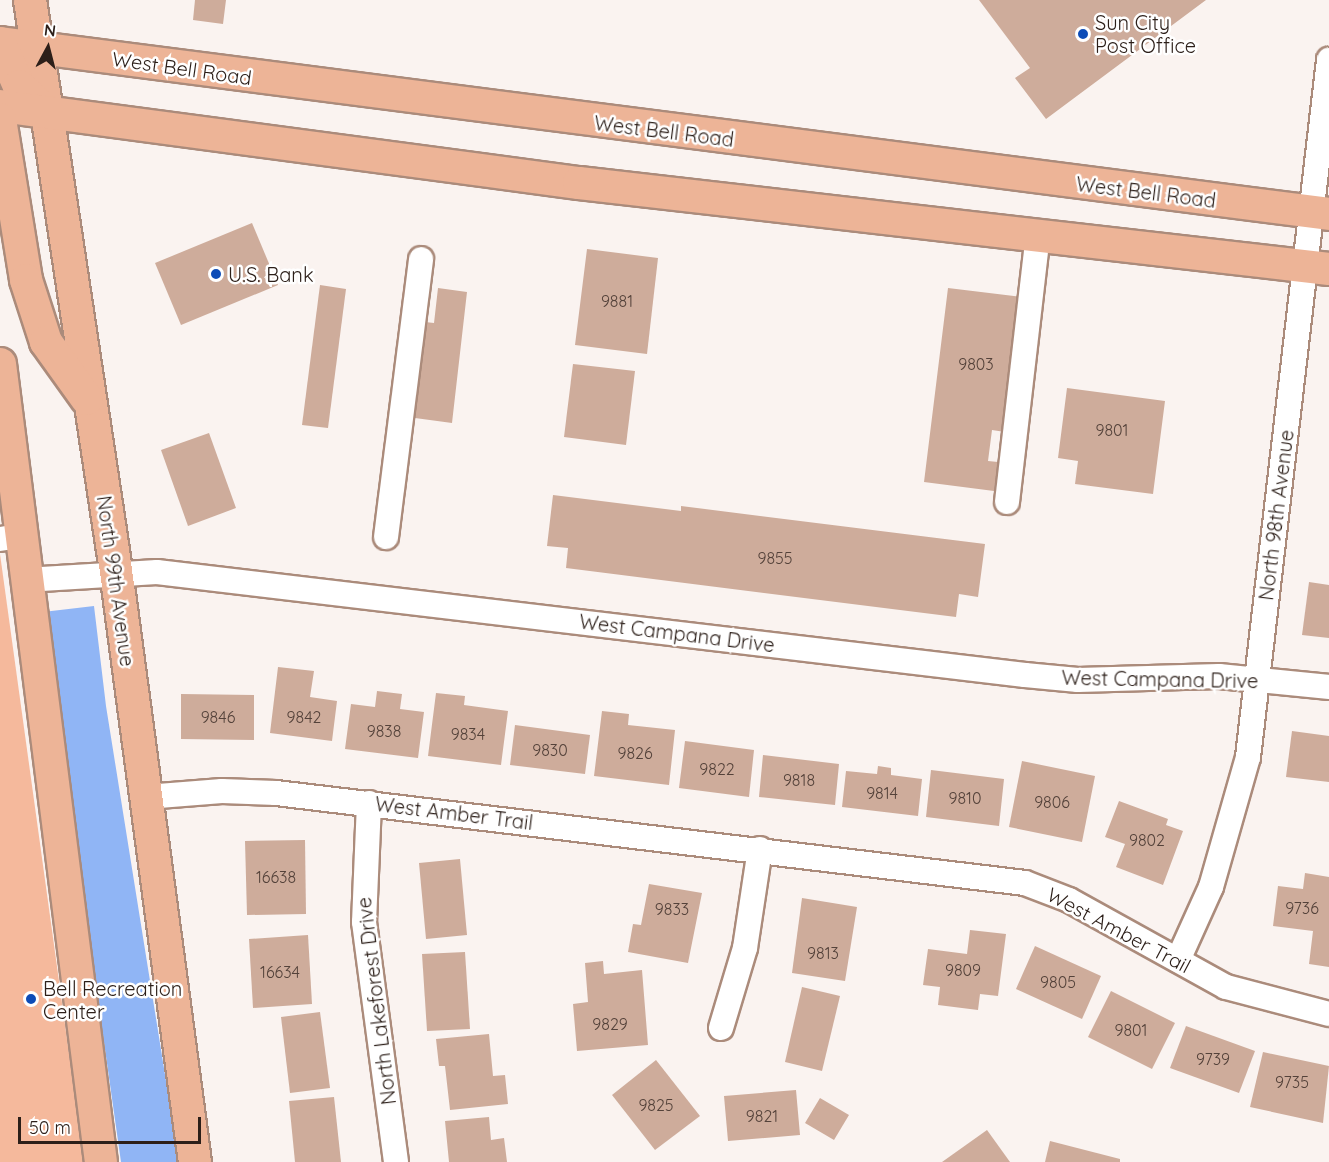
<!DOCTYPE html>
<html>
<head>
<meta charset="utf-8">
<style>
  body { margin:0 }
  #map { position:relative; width:1329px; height:1162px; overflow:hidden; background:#faf3f0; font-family:Quicksand,sans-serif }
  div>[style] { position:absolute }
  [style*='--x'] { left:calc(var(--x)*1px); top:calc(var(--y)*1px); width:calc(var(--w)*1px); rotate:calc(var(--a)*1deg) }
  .green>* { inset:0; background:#f5b99c }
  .water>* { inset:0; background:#90b5f5 }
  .building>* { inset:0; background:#ceac9b }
  .roads { filter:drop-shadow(2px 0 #ab8b7b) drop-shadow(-2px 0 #ab8b7b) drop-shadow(0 2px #ab8b7b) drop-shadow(0 -2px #ab8b7b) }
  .minor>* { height:24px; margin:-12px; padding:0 12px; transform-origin:12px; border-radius:12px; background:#fff }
  .major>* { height:32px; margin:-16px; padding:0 16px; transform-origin:16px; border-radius:16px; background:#edb497 }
  .dots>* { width:16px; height:16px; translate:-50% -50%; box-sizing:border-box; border:3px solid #fff; border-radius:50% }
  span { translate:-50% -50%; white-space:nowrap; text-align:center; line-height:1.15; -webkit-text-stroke:5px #fff; paint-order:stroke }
  .number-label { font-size:16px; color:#54423a }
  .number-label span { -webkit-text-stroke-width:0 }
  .poi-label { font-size:20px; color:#2c1f19 }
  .left { translate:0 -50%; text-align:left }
  .street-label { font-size:20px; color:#2c1f19 }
  .north { position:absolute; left:18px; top:18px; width:60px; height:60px; -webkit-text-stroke:4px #fff; paint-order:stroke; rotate:7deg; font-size:16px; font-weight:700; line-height:24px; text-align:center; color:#2c1f19 }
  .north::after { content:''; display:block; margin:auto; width:21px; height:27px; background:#2c1f19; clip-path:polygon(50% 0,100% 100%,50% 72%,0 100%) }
  .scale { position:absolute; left:18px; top:1117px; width:183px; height:27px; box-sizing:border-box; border:3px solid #2c1f19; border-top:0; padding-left:8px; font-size:18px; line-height:21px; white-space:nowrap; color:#2c1f19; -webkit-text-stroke:4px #fff; paint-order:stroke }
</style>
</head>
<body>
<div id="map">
  <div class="green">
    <i style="clip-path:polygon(0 554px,84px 1162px,0 1162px)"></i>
  </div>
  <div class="water">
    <i style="clip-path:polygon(94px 606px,106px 706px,179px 1162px,121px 1162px,43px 612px)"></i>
  </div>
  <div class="building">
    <i style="clip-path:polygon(195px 0,226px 0,223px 24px,193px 20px)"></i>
    <i style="clip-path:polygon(979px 0,1206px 0,1046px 119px,1015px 78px,1030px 68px)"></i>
    <i style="clip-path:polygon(252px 223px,278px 285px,181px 325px,155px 263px)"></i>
    <i style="clip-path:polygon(587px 249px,658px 258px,647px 354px,575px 345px)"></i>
    <i style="clip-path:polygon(320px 285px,346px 289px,328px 428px,302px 425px)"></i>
    <i style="clip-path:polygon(438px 288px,467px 292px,452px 423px,415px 418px,425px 322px,434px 323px)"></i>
    <i style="clip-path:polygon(948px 288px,1022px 297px,1005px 432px,992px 430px,988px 461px,998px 462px,994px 491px,924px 482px)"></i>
    <i style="clip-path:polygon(573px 364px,635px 371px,626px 445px,564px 437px)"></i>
    <i style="clip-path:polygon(1067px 388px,1165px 401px,1153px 494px,1075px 484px,1078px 461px,1058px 458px)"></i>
    <i style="clip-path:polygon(209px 433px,236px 508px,188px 526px,161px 450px)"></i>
    <i style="clip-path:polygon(553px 495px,681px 511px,681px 506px,985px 544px,978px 597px,959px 594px,956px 617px,566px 568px,568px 548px,547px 546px)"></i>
    <i style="clip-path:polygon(1309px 582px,1329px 585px,1329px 638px,1302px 635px)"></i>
    <i style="clip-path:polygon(278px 667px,314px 671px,310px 697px,337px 701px,332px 741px,270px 733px)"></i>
    <i style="clip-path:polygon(377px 691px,402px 694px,400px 709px,424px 712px,418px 758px,345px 749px,351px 704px,375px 707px)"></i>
    <i style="clip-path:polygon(436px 693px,465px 696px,464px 705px,508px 711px,501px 765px,428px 756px)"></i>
    <i style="clip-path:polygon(181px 694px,254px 695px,254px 740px,181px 739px)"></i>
    <i style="clip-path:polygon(602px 711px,629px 714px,628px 725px,675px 730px,669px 785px,594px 776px)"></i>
    <i style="clip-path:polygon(515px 725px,590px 735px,585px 774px,510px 765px)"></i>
    <i style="clip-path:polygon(1292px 731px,1329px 736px,1329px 782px,1286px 777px)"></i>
    <i style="clip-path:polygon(685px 741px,754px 750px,749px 797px,679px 788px)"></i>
    <i style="clip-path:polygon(763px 755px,839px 764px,835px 805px,759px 797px)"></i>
    <i style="clip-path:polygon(1022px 761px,1095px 776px,1082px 842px,1009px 827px)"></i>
    <i style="clip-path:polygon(878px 766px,891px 768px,891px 775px,922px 779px,918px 816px,842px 807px,846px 771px,877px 774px)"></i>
    <i style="clip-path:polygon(931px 770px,1004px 779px,999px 826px,926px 817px)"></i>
    <i style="clip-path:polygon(1119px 801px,1168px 819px,1166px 825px,1183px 831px,1163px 885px,1116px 867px,1125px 844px,1105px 837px)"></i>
    <i style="clip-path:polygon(305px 840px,306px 914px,247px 915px,245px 841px)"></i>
    <i style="clip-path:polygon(460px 859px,467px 935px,426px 939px,419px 863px)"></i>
    <i style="clip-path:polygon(1305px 873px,1329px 877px,1329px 967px,1309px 964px,1313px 931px,1273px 926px,1278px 886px,1303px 889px)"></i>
    <i style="clip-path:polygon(649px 884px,702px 893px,688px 963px,628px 952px,633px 924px,641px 925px)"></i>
    <i style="clip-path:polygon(802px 898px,857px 907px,845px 981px,792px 973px)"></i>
    <i style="clip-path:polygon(970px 930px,1006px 934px,998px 996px,980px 994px,978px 1010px,938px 1005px,940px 987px,923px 985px,928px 949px,967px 954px)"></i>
    <i style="clip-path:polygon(308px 935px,312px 1004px,253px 1008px,249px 939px)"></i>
    <i style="clip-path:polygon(1035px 946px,1101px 976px,1082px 1019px,1016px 989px)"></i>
    <i style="clip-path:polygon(465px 952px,470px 1029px,427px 1031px,422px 954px)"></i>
    <i style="clip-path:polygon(603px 961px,604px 974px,642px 970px,648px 1045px,577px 1051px,573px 1004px,588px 1002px,585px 963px)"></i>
    <i style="clip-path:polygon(802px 987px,840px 996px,822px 1071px,785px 1062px)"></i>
    <i style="clip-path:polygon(1111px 991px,1175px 1023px,1152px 1069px,1088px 1037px)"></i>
    <i style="clip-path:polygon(320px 1012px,330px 1088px,290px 1093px,281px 1017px)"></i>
    <i style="clip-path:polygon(1186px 1026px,1255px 1051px,1239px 1093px,1170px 1068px)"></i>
    <i style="clip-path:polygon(489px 1034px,493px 1076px,505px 1075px,508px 1104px,450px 1110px,445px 1066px,439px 1066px,436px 1039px)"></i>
    <i style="clip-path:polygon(1263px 1052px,1329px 1066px,1323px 1123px,1250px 1107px)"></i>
    <i style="clip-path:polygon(656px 1060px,700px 1116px,655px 1150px,612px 1095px)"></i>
    <i style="clip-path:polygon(796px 1090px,800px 1135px,728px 1141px,724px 1096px)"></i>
    <i style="clip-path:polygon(334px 1097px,341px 1162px,295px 1162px,289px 1101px)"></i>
    <i style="clip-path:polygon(820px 1098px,849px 1115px,834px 1140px,805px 1123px)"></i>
    <i style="clip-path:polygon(489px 1117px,491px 1140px,504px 1138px,507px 1162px,449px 1162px,445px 1121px)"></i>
    <i style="clip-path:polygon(987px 1130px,1010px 1162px,942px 1162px)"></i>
    <i style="clip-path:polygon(1050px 1141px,1120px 1159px,1120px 1162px,1045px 1162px)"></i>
  </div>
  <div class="roads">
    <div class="minor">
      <i style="--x:1007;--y:502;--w:270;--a:-83.4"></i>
      <i style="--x:386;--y:537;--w:280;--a:-82.8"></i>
      <i style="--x:0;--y:539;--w:20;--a:-9"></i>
      <i style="--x:25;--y:580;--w:132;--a:-3.5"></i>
      <i style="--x:157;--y:572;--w:874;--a:6.77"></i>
      <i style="--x:1025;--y:675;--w:53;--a:5.4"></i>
      <i style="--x:1078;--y:680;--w:141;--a:-1.6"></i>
      <i style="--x:1219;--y:676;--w:111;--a:5.7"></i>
      <i style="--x:146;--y:797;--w:76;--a:-4.5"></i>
      <i style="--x:222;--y:791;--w:54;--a:2.1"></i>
      <i style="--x:276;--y:793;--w:754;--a:6.85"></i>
      <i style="--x:1025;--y:883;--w:47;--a:21.1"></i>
      <i style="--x:1069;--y:900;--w:179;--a:29"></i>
      <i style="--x:1226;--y:987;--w:106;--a:14.7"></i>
      <i style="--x:369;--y:803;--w:119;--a:92.4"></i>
      <i style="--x:364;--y:922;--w:242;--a:82.4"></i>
      <i style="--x:1178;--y:960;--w:80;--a:-65.7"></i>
      <i style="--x:1211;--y:887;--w:135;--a:-74.1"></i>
      <i style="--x:1248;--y:757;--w:702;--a:-83.37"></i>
      <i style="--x:721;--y:1028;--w:84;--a:-73.3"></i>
      <i style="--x:745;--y:948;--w:100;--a:-81.4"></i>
    </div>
    <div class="major">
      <i style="--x:30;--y:0;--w:577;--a:81.43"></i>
      <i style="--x:116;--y:571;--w:596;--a:82.39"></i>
      <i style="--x:0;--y:43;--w:1340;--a:7.33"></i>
      <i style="--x:0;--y:43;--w:47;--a:66.2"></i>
      <i style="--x:19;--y:86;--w:38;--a:43"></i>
      <i style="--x:0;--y:106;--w:584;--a:7.58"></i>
      <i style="--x:579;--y:183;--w:755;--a:6.54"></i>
      <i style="--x:0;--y:119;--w:163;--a:80.8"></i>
      <i style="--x:26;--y:280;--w:65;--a:72.1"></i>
      <i style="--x:46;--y:342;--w:70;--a:54.3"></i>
      <i style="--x:0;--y:364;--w:804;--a:82.79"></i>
    </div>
  </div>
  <div class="dots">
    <i style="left:1083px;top:34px;background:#0d4cb7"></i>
    <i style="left:216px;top:274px;background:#0d4cb7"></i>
    <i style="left:31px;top:999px;background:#0d4cb7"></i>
  </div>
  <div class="number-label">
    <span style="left:617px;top:301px">9881</span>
    <span style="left:976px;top:364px">9803</span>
    <span style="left:1112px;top:430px">9801</span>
    <span style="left:775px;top:558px">9855</span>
    <span style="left:218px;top:717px">9846</span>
    <span style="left:304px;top:717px">9842</span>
    <span style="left:384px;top:731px">9838</span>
    <span style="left:468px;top:734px">9834</span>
    <span style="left:550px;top:750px">9830</span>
    <span style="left:635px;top:753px">9826</span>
    <span style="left:717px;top:769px">9822</span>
    <span style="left:799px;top:780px">9818</span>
    <span style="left:882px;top:793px">9814</span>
    <span style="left:965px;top:798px">9810</span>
    <span style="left:1052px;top:802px">9806</span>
    <span style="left:1147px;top:840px">9802</span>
    <span style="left:276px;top:877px">16638</span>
    <span style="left:1302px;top:908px">9736</span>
    <span style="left:672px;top:909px">9833</span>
    <span style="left:823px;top:953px">9813</span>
    <span style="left:963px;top:970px">9809</span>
    <span style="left:280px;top:972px">16634</span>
    <span style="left:1058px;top:982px">9805</span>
    <span style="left:610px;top:1024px">9829</span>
    <span style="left:1131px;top:1030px">9801</span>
    <span style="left:1213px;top:1059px">9739</span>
    <span style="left:1292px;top:1082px">9735</span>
    <span style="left:656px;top:1105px">9825</span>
    <span style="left:762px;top:1116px">9821</span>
  </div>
  <div class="poi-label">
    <span class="left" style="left:1095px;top:34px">Sun City<br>Post Office</span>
    <span class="left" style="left:228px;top:274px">U.S. Bank</span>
    <span class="left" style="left:43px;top:1000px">Bell Recreation<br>Center</span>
  </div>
  <div class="street-label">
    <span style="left:182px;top:68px;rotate:8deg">West Bell Road</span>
    <span style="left:664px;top:131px;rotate:7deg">West Bell Road</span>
    <span style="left:1146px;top:192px;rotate:7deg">West Bell Road</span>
    <span style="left:1276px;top:515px;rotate:-83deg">North 98th Avenue</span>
    <span style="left:116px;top:581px;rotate:82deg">North 99th Avenue</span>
    <span style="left:677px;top:633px;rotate:7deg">West Campana Drive</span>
    <span style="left:1160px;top:679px;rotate:1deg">West Campana Drive</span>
    <span style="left:454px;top:813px;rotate:7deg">West Amber Trail</span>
    <span style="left:1119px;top:930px;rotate:28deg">West Amber Trail</span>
    <span style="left:376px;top:1001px;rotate:-97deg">North Lakeforest Drive</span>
  </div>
  <div class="north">N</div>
  <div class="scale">50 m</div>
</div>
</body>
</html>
